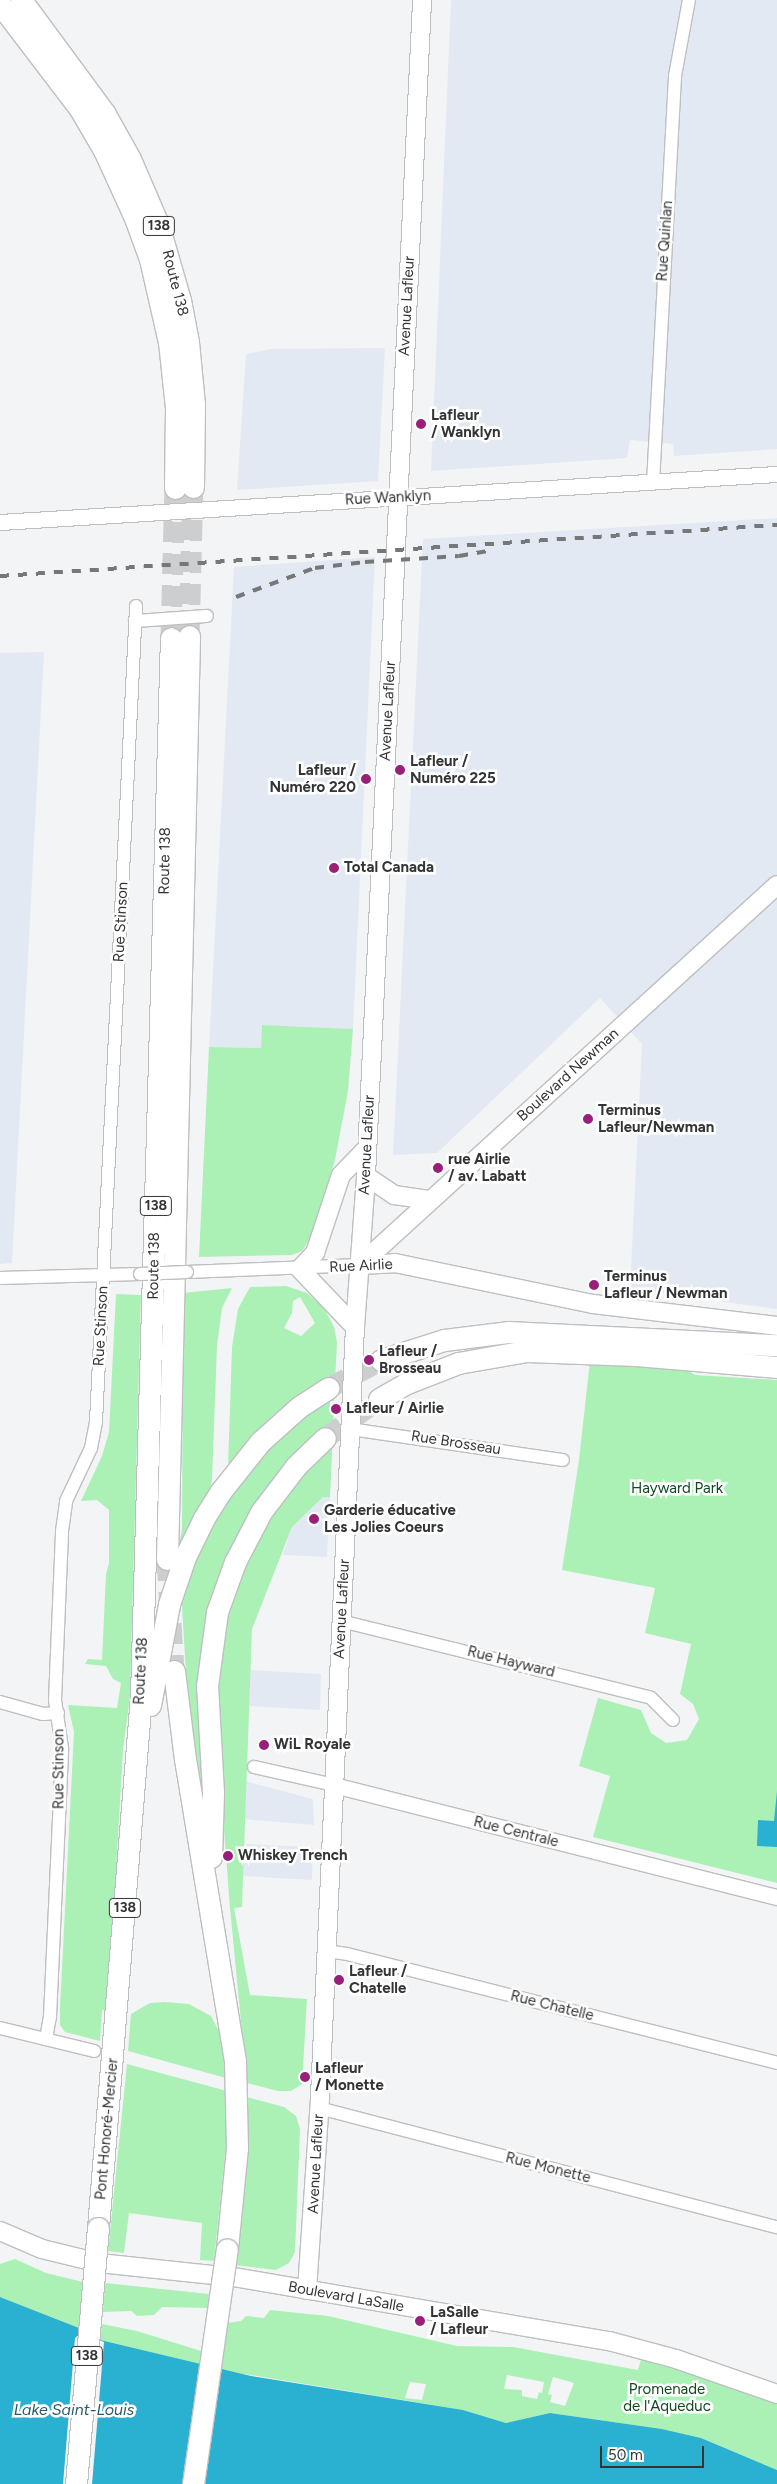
<!DOCTYPE html>
<html>
<head>
<meta charset="utf-8">
<style>
  body { margin:0 }
  #map { position:relative; width:777px; height:2484px; overflow:hidden; background:#f3f4f6; font-family:Figtree,sans-serif }
  div>[style] { position:absolute }
  [style*='--x'] { left:calc(var(--x)*1px); top:calc(var(--y)*1px); width:calc(var(--w)*1px); rotate:calc(var(--a)*1deg) }
  .built>* { inset:0; background:#e3e9f2 }
  .green>* { inset:0; background:#abf1b6 }
  .water>* { inset:0; background:#2ab0d0 }
  .pier>* { inset:0; background:#f3f4f6 }
  .trunk-tunnel>* { height:21px; margin-top:-10.5px; transform-origin:0; background:repeating-linear-gradient(90deg,#cdcecf 0 21px,transparent 0 32px) }
  .roads { filter:drop-shadow(1px 0 #bebfc1) drop-shadow(-1px 0 #bebfc1) drop-shadow(0 1px #bebfc1) drop-shadow(0 -1px #bebfc1) }
  .minor>* { height:12px; margin:-6px; padding:0 6px; transform-origin:6px; border-radius:6px; background:#fff }
  .tertiary>* { height:15px; margin:-7.5px; padding:0 7.5px; transform-origin:7.5px; border-radius:7.5px; background:#fff }
  .secondary>* { height:18px; margin:-9px; padding:0 9px; transform-origin:9px; border-radius:9px; background:#fff }
  .trunk>* { height:21px; margin:-10.5px; padding:0 10.5px; transform-origin:10.5px; border-radius:10.5px; background:#fff }
  .rail>* { height:4px; margin-top:-2px; transform-origin:0; background:repeating-linear-gradient(90deg,#767778 0 9px,transparent 0 18px) }
  .bridges { filter:drop-shadow(1px 0 #bebfc1) drop-shadow(-1px 0 #bebfc1) drop-shadow(0 1px #bebfc1) drop-shadow(0 -1px #bebfc1) }
  .minor-bridge>* { height:12px; margin:-6px; padding:0 6px; transform-origin:6px; border-radius:6px; background:#fff }
  .trunk-bridge>* { height:21px; margin:-10.5px; padding:0 10.5px; transform-origin:10.5px; border-radius:10.5px; background:#fff }
  .dots>* { width:14px; height:14px; translate:-50% -50%; box-sizing:border-box; border:2px solid #fff; border-radius:50% }
  span { translate:-50% -50%; white-space:nowrap; text-align:center; line-height:1.15; -webkit-text-stroke:5px #fff; paint-order:stroke }
  .shield-label span { padding:1px 4px; background:#fff; border:1px solid; border-radius:4px; -webkit-text-stroke-width:0 }
  .shield-label { font-size:14px; color:#333435; font-weight:700 }
  .street-label { font-size:15px; color:#333435 }
  .poi-label { font-size:15px; color:#333435; font-weight:700 }
  .left { translate:0 -50%; text-align:left }
  .right { translate:-100% -50%; text-align:right }
  .park-label { font-size:15px; color:#114921 }
  .water-label { font-size:16px; color:#295c6a; font-style:italic }
  .scale { position:absolute; left:600px; top:2446px; width:104px; height:22px; box-sizing:border-box; border:2px solid #333435; border-top:0; padding-left:6px; font-size:15px; line-height:18px; white-space:nowrap; color:#333435; -webkit-text-stroke:4px #fff; paint-order:stroke }
</style>
</head>
<body>
<div id="map">
  <div class="built">
    <i style="clip-path:polygon(451px 0,777px 0,777px 449px,674px 456px,673px 444px,630px 440px,627px 458px,431px 471px)"></i>
    <i style="clip-path:polygon(385px 348px,378px 481px,237px 490px,246px 354px,271px 349px)"></i>
    <i style="clip-path:polygon(777px 518px,777px 1309px,630px 1289px,642px 1044px,600px 998px,437px 1153px,393px 1155px,423px 539px)"></i>
    <i style="clip-path:polygon(375px 557px,353px 1029px,262px 1025px,261px 1048px,209px 1047px,234px 567px)"></i>
    <i style="clip-path:polygon(44px 652px,12px 1263px,0 1264px,0 653px)"></i>
    <i style="clip-path:polygon(323px 1497px,330px 1497px,327px 1557px,283px 1555px,292px 1527px)"></i>
    <i style="clip-path:polygon(250px 1670px,321px 1674px,320px 1710px,249px 1706px)"></i>
    <i style="clip-path:polygon(245px 1781px,313px 1799px,314px 1825px,243px 1819px)"></i>
    <i style="clip-path:polygon(243px 1844px,313px 1847px,312px 1880px,242px 1876px)"></i>
  </div>
  <div class="green">
    <i style="clip-path:polygon(262px 1025px,353px 1029px,348px 1091px,335px 1160px,312px 1236px,302px 1251px,292px 1255px,199px 1257px,209px 1047px,261px 1048px)"></i>
    <i style="clip-path:polygon(evenodd,286px 1286px,307px 1293px,324px 1308px,334px 1327px,337px 1342px,334px 1401px,330px 1401px,330px 1409px,334px 1410px,330px 1497px,323px 1497px,292px 1527px,252px 1629px,242px 1907px,234px 1908px,250px 1995px,307px 1999px,302px 2084px,291px 2091px,278px 2091px,247px 2083px,230px 1908px,215px 1712px,230px 1555px,202px 1791px,187px 1689px,181px 1591px,228px 1467px,232px 1347px,238px 1309px,250px 1287px,286px 1286px,300px 1297px,315px 1323px,301px 1336px,284px 1328px,292px 1313px,293px 1301px,300px 1297px)"></i>
    <i style="clip-path:polygon(232px 1288px,222px 1308px,217px 1346px,212px 1480px,209px 1492px,178px 1551px,182px 1529px,183px 1293px)"></i>
    <i style="clip-path:polygon(116px 1294px,141px 1295px,130px 1697px,123px 1750px,108px 2010px,102px 2010px,100px 2041px,65px 2032px,60px 2025px,60px 2008px,74px 1732px,68px 1705px,117px 1708px,121px 1683px,113px 1679px,106px 1666px,85px 1664px,88px 1659px,102px 1660px,106px 1574px,109px 1563px,109px 1510px,97px 1500px,81px 1501px,102px 1456px,109px 1432px)"></i>
    <i style="clip-path:polygon(590px 1361px,678px 1364px,695px 1375px,777px 1380px,777px 1883px,593px 1837px,610px 1776px,579px 1766px,598px 1698px,641px 1710px,651px 1733px,666px 1743px,687px 1740px,699px 1719px,693px 1704px,680px 1694px,691px 1644px,645px 1633px,655px 1588px,562px 1570px,579px 1460px)"></i>
    <i style="clip-path:polygon(165px 2002px,189px 2004px,211px 2016px,222px 2037px,226px 2078px,128px 2051px,131px 2014px,150px 2003px)"></i>
    <i style="clip-path:polygon(127px 2064px,227px 2091px,227px 2137px,214px 2261px,200px 2260px,202px 2223px,129px 2213px,124px 2253px,108px 2251px)"></i>
    <i style="clip-path:polygon(247px 2097px,284px 2107px,296px 2116px,300px 2129px,295px 2252px,289px 2263px,276px 2270px,234px 2265px,247px 2168px)"></i>
    <i style="clip-path:polygon(15px 2259px,46px 2273px,83px 2282px,79px 2328px,0 2297px,0 2264px)"></i>
    <i style="clip-path:polygon(105px 2283px,209px 2294px,207px 2308px,162px 2307px,154px 2315px,137px 2316px,131px 2311px,103px 2312px)"></i>
    <i style="clip-path:polygon(evenodd,270px 2310px,328px 2316px,457px 2346px,513px 2347px,638px 2370px,641px 2359px,660px 2364px,777px 2404px,777px 2470px,701px 2438px,662px 2429px,550px 2413px,506px 2423px,463px 2410px,220px 2370px,227px 2323px,241px 2321px,246px 2316px,264px 2318px,270px 2310px,507px 2375px,544px 2382px,542px 2393px,539px 2392px,537px 2399px,522px 2396px,522px 2390px,504px 2389px,507px 2375px,270px 2310px,553px 2377px,574px 2383px,565px 2406px,550px 2402px,552px 2395px,548px 2394px,553px 2377px,270px 2310px,410px 2382px,426px 2384px,422px 2400px,405px 2398px,410px 2382px)"></i>
    <i style="clip-path:polygon(102px 2324px,137px 2331px,201px 2351px,200px 2365px,100px 2341px)"></i>
  </div>
  <div class="water">
    <i style="clip-path:polygon(777px 1791px,777px 1847px,757px 1846px,758px 1820px,774px 1821px)"></i>
    <i style="clip-path:polygon(0 2297px,79px 2328px,79px 2335px,251px 2376px,463px 2410px,506px 2423px,550px 2413px,662px 2429px,701px 2438px,777px 2470px,777px 2484px,0 2484px)"></i>
  </div>
  <div class="pier">
    <i style="clip-path:polygon(81px 2333px,104px 2342px,92px 2484px,63px 2484px,75px 2338px)"></i>
  </div>
  <div class="trunk-tunnel">
    <i style="--x:189;--y:636;--w:149;--a:-88.5"></i>
    <i style="--x:171;--y:638;--w:150;--a:-88.5"></i>
    <i style="--x:328;--y:1388;--w:60;--a:-27.8"></i>
    <i style="--x:325;--y:1438;--w:67;--a:-35.8"></i>
    <i style="--x:167;--y:1559;--w:112;--a:86.4"></i>
  </div>
  <div class="roads">
    <div class="minor">
      <i style="--x:653;--y:483;--w:408;--a:-86.9"></i>
      <i style="--x:675;--y:76;--w:77;--a:-79.6"></i>
      <i style="--x:135;--y:621;--w:72;--a:-4"></i>
      <i style="--x:187;--y:1272;--w:173;--a:-2.3"></i>
      <i style="--x:0;--y:1278;--w:140;--a:-1.6"></i>
      <i style="--x:350;--y:1429;--w:215;--a:8.3"></i>
      <i style="--x:341;--y:1621;--w:319;--a:13.9"></i>
      <i style="--x:651;--y:1698;--w:31;--a:45"></i>
      <i style="--x:0;--y:1702;--w:45;--a:15.6"></i>
      <i style="--x:43;--y:1714;--w:15;--a:-4"></i>
      <i style="--x:254;--y:1767;--w:82;--a:12.7"></i>
      <i style="--x:326;--y:1951;--w:21;--a:8"></i>
      <i style="--x:347;--y:1954;--w:444;--a:14.2"></i>
      <i style="--x:0;--y:2028;--w:97;--a:13.7"></i>
      <i style="--x:46;--y:2039;--w:22;--a:-80"></i>
      <i style="--x:50;--y:2017;--w:269;--a:-87.4"></i>
      <i style="--x:62;--y:1748;--w:49;--a:-98.3"></i>
      <i style="--x:55;--y:1700;--w:169;--a:-87.6"></i>
      <i style="--x:62;--y:1531;--w:30;--a:-82"></i>
      <i style="--x:66;--y:1501;--w:59;--a:-64.7"></i>
      <i style="--x:91;--y:1448;--w:26;--a:-79"></i>
      <i style="--x:96;--y:1422;--w:817;--a:-87.19"></i>
      <i style="--x:319;--y:2108;--w:473;--a:14.6"></i>
    </div>
    <div class="tertiary">
      <i style="--x:0;--y:522;--w:778;--a:-3.54"></i>
      <i style="--x:334;--y:1785;--w:457;--a:14.2"></i>
    </div>
    <div class="secondary">
      <i style="--x:366;--y:1176;--w:34;--a:34"></i>
      <i style="--x:394;--y:1195;--w:37;--a:8"></i>
      <i style="--x:360;--y:1265;--w:564;--a:-42.34"></i>
      <i style="--x:360;--y:1265;--w:35;--a:-3"></i>
      <i style="--x:395;--y:1263;--w:202;--a:11.7"></i>
      <i style="--x:593;--y:1304;--w:185;--a:6.8"></i>
      <i style="--x:355;--y:1327;--w:80;--a:-133.5"></i>
      <i style="--x:300;--y:1269;--w:22;--a:-47"></i>
      <i style="--x:315;--y:1253;--w:82;--a:-71.6"></i>
      <i style="--x:341;--y:1175;--w:37;--a:-46"></i>
      <i style="--x:0;--y:2231;--w:46;--a:23.2"></i>
      <i style="--x:42;--y:2249;--w:59;--a:13.8"></i>
      <i style="--x:99;--y:2263;--w:135;--a:6"></i>
      <i style="--x:233;--y:2277;--w:381;--a:9.7"></i>
      <i style="--x:609;--y:2341;--w:69;--a:15"></i>
      <i style="--x:676;--y:2359;--w:107;--a:19.1"></i>
      <i style="--x:307;--y:2290;--w:193;--a:-86.1"></i>
      <i style="--x:320;--y:2097;--w:771;--a:-87.4"></i>
      <i style="--x:355;--y:1327;--w:151;--a:-85.8"></i>
      <i style="--x:366;--y:1176;--w:1177;--a:-87.27"></i>
    </div>
    <div class="trunk">
      <i style="--x:21;--y:0;--w:142;--a:53.6"></i>
      <i style="--x:105;--y:114;--w:51;--a:60.9"></i>
      <i style="--x:130;--y:159;--w:71;--a:66.7"></i>
      <i style="--x:158;--y:224;--w:79;--a:73.9"></i>
      <i style="--x:180;--y:300;--w:43;--a:79.2"></i>
      <i style="--x:188;--y:342;--w:62;--a:84.5"></i>
      <i style="--x:194;--y:404;--w:83;--a:90.7"></i>
      <i style="--x:0;--y:4;--w:132;--a:52.7"></i>
      <i style="--x:80;--y:109;--w:48;--a:59.7"></i>
      <i style="--x:104;--y:150;--w:75;--a:65.5"></i>
      <i style="--x:135;--y:218;--w:44;--a:69.9"></i>
      <i style="--x:150;--y:259;--w:85;--a:77.1"></i>
      <i style="--x:169;--y:342;--w:66;--a:83.9"></i>
      <i style="--x:176;--y:408;--w:80;--a:90.7"></i>
      <i style="--x:381;--y:1360;--w:66;--a:-17.6"></i>
      <i style="--x:444;--y:1340;--w:64;--a:-7.1"></i>
      <i style="--x:508;--y:1332;--w:269;--a:2.8"></i>
      <i style="--x:379;--y:1399;--w:32;--a:-30"></i>
      <i style="--x:407;--y:1383;--w:55;--a:-21.4"></i>
      <i style="--x:458;--y:1363;--w:70;--a:-9.9"></i>
      <i style="--x:527;--y:1351;--w:109;--a:2.1"></i>
      <i style="--x:636;--y:1355;--w:142;--a:4.9"></i>
      <i style="--x:167;--y:1559;--w:923;--a:-88.63"></i>
      <i style="--x:174;--y:1671;--w:89;--a:82.9"></i>
      <i style="--x:185;--y:1759;--w:305;--a:80.6"></i>
      <i style="--x:235;--y:2060;--w:88;--a:88.7"></i>
      <i style="--x:237;--y:2148;--w:101;--a:95.7"></i>
      <i style="--x:150;--y:1705;--w:103;--a:-79.3"></i>
      <i style="--x:169;--y:1604;--w:50;--a:-71.2"></i>
      <i style="--x:185;--y:1557;--w:43;--a:-64"></i>
      <i style="--x:204;--y:1518;--w:32;--a:-58"></i>
      <i style="--x:221;--y:1491;--w:63;--a:-51.5"></i>
      <i style="--x:260;--y:1442;--w:52;--a:-41.9"></i>
      <i style="--x:299;--y:1407;--w:35;--a:-33"></i>
      <i style="--x:211;--y:1857;--w:65;--a:-88.2"></i>
      <i style="--x:213;--y:1792;--w:106;--a:-93.2"></i>
      <i style="--x:207;--y:1686;--w:75;--a:-82.3"></i>
      <i style="--x:217;--y:1612;--w:53;--a:-70.2"></i>
      <i style="--x:235;--y:1562;--w:56;--a:-62.5"></i>
      <i style="--x:261;--y:1512;--w:58;--a:-52.7"></i>
      <i style="--x:296;--y:1466;--w:40;--a:-44"></i>
      <i style="--x:98;--y:2228;--w:534;--a:-85.38"></i>
      <i style="--x:141;--y:1696;--w:1058;--a:-88.38"></i>
    </div>
  </div>
  <div class="rail">
    <i style="--x:0;--y:576;--w:779;--a:-3.76"></i>
    <i style="--x:236;--y:597;--w:84;--a:-20.2"></i>
    <i style="--x:315;--y:568;--w:50;--a:-6.8"></i>
    <i style="--x:365;--y:562;--w:94;--a:-3.7"></i>
    <i style="--x:459;--y:556;--w:35;--a:-10"></i>
  </div>
  <div class="bridges">
    <div class="minor-bridge">
      <i style="--x:140;--y:1274;--w:47;--a:-2.4"></i>
    </div>
    <div class="trunk-bridge">
      <i style="--x:76;--y:2484;--w:257;--a:-85.1"></i>
      <i style="--x:193;--y:2484;--w:237;--a:-81.8"></i>
    </div>
  </div>
  <div class="dots">
    <i style="left:421px;top:424px;background:#99207a"></i>
    <i style="left:400px;top:770px;background:#99207a"></i>
    <i style="left:366px;top:779px;background:#99207a"></i>
    <i style="left:334px;top:868px;background:#99207a"></i>
    <i style="left:588px;top:1119px;background:#99207a"></i>
    <i style="left:438px;top:1168px;background:#99207a"></i>
    <i style="left:594px;top:1285px;background:#99207a"></i>
    <i style="left:369px;top:1360px;background:#99207a"></i>
    <i style="left:336px;top:1409px;background:#99207a"></i>
    <i style="left:314px;top:1519px;background:#99207a"></i>
    <i style="left:264px;top:1745px;background:#99207a"></i>
    <i style="left:228px;top:1856px;background:#99207a"></i>
    <i style="left:339px;top:1980px;background:#99207a"></i>
    <i style="left:305px;top:2077px;background:#99207a"></i>
    <i style="left:420px;top:2321px;background:#99207a"></i>
  </div>
  <div class="shield-label">
    <span style="left:159px;top:226px">138</span>
    <span style="left:156px;top:1206px">138</span>
    <span style="left:125px;top:1908px">138</span>
    <span style="left:87px;top:2356px">138</span>
  </div>
  <div class="street-label">
    <span style="left:665px;top:241px;rotate:-86deg">Rue Quinlan</span>
    <span style="left:175px;top:283px;rotate:76deg">Route 138</span>
    <span style="left:407px;top:306px;rotate:-87deg">Avenue Lafleur</span>
    <span style="left:388px;top:498px;rotate:-3deg">Rue Wanklyn</span>
    <span style="left:388px;top:711px;rotate:-87deg">Avenue Lafleur</span>
    <span style="left:165px;top:861px;rotate:-89deg">Route 138</span>
    <span style="left:121px;top:922px;rotate:-87deg">Rue Stinson</span>
    <span style="left:568px;top:1075px;rotate:-42deg">Boulevard Newman</span>
    <span style="left:367px;top:1145px;rotate:-87deg">Avenue Lafleur</span>
    <span style="left:154px;top:1266px;rotate:-89deg">Route 138</span>
    <span style="left:361px;top:1266px;rotate:-3deg">Rue Airlie</span>
    <span style="left:101px;top:1326px;rotate:-87deg">Rue Stinson</span>
    <span style="left:456px;top:1443px;rotate:9deg">Rue Brosseau</span>
    <span style="left:342px;top:1609px;rotate:-87deg">Avenue Lafleur</span>
    <span style="left:511px;top:1662px;rotate:14deg">Rue Hayward</span>
    <span style="left:141px;top:1671px;rotate:-87deg">Route 138</span>
    <span style="left:59px;top:1769px;rotate:-90deg">Rue Stinson</span>
    <span style="left:516px;top:1832px;rotate:14deg">Rue Centrale</span>
    <span style="left:552px;top:2006px;rotate:14deg">Rue Chatelle</span>
    <span style="left:107px;top:2129px;rotate:-85deg">Pont Honoré-Mercier</span>
    <span style="left:316px;top:2164px;rotate:-87deg">Avenue Lafleur</span>
    <span style="left:548px;top:2168px;rotate:14deg">Rue Monette</span>
    <span style="left:346px;top:2297px;rotate:10deg">Boulevard LaSalle</span>
  </div>
  <div class="poi-label">
    <span class="left" style="left:431px;top:424px">Lafleur<br>/ Wanklyn</span>
    <span class="left" style="left:410px;top:770px">Lafleur /<br>Numéro 225</span>
    <span class="right" style="left:356px;top:779px">Lafleur /<br>Numéro 220</span>
    <span class="left" style="left:344px;top:868px">Total Canada</span>
    <span class="left" style="left:598px;top:1119px">Terminus<br>Lafleur/Newman</span>
    <span class="left" style="left:448px;top:1168px">rue Airlie<br>/ av. Labatt</span>
    <span class="left" style="left:604px;top:1285px">Terminus<br>Lafleur / Newman</span>
    <span class="left" style="left:379px;top:1360px">Lafleur /<br>Brosseau</span>
    <span class="left" style="left:346px;top:1409px">Lafleur / Airlie</span>
    <span class="left" style="left:324px;top:1519px">Garderie éducative<br>Les Jolies Coeurs</span>
    <span class="left" style="left:274px;top:1745px">WiL Royale</span>
    <span class="left" style="left:238px;top:1856px">Whiskey Trench</span>
    <span class="left" style="left:349px;top:1980px">Lafleur /<br>Chatelle</span>
    <span class="left" style="left:315px;top:2077px">Lafleur<br>/ Monette</span>
    <span class="left" style="left:430px;top:2321px">LaSalle<br>/ Lafleur</span>
  </div>
  <div class="park-label">
    <span style="left:677px;top:1489px">Hayward Park</span>
    <span style="left:667px;top:2398px">Promenade<br>de l'Aqueduc</span>
  </div>
  <div class="water-label">
    <span style="left:74px;top:2410px">Lake Saint-Louis</span>
  </div>
  <div class="scale">50 m</div>
</div>
</body>
</html>
